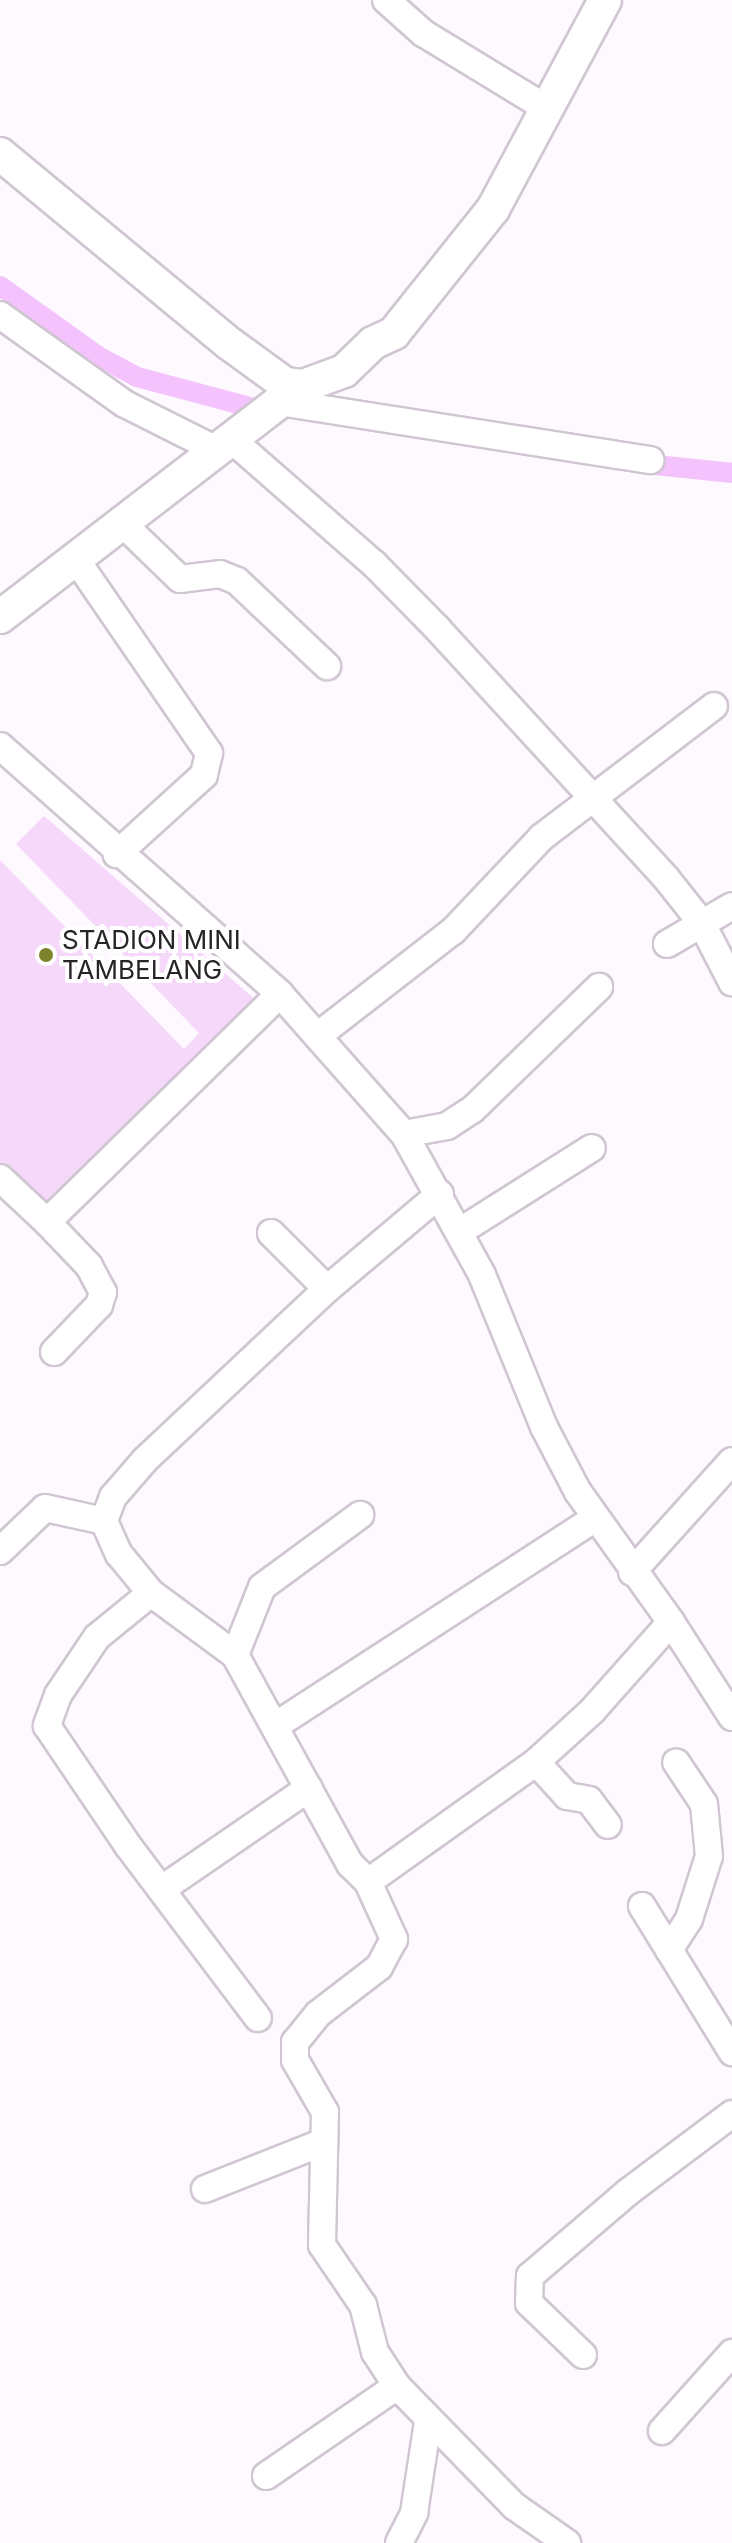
<!DOCTYPE html>
<html>
<head>
<meta charset="utf-8">
<style>
  body { margin:0 }
  #map { position:relative; width:732px; height:2543px; overflow:hidden; background:#fdf9fe; font-family:Inter,sans-serif }
  div>[style] { position:absolute }
  [style*='--x'] { left:calc(var(--x)*1px); top:calc(var(--y)*1px); width:calc(var(--w)*1px); rotate:calc(var(--a)*1deg) }
  .green>* { inset:0; background:#f6d8fb }
  .canal>* { height:20px; margin:-10px; padding:0 10px; transform-origin:10px; border-radius:10px; background:#f4c2fd }
  .roads { filter:drop-shadow(2px 0 #d0c6d2) drop-shadow(-2px 0 #d0c6d2) drop-shadow(0 2px #d0c6d2) drop-shadow(0 -2px #d0c6d2) }
  .minor>* { height:26px; margin:-13px; padding:0 13px; transform-origin:13px; border-radius:13px; background:#fff }
  .major>* { height:32px; margin:-16px; padding:0 16px; transform-origin:16px; border-radius:16px; background:#fff }
  .dots>* { width:22px; height:22px; translate:-50% -50%; box-sizing:border-box; border:4px solid #fff; border-radius:50% }
  span { translate:-50% -50%; white-space:nowrap; text-align:center; line-height:1.15; -webkit-text-stroke:8px #fff; paint-order:stroke }
  .poi-label { font-size:26px; color:#272327 }
  .left { translate:0 -50%; text-align:left }
</style>
</head>
<body>
<div id="map">
  <div class="green">
    <i style="clip-path:polygon(44px 816px,257px 1001px,46px 1215px,0 1170px,0 860px,184px 1049px,199px 1033px,16px 844px)"></i>
  </div>
  <div class="canal">
    <i style="--x:0;--y:286;--w:120;--a:35.5"></i>
    <i style="--x:98;--y:356;--w:44;--a:28.3"></i>
    <i style="--x:137;--y:377;--w:140;--a:14.9"></i>
    <i style="--x:636;--y:463;--w:97;--a:5.9"></i>
  </div>
  <div class="roads">
    <div class="minor">
      <i style="--x:386;--y:0;--w:50;--a:41.7"></i>
      <i style="--x:423;--y:33;--w:144;--a:31.4"></i>
      <i style="--x:0;--y:315;--w:153;--a:35.5"></i>
      <i style="--x:125;--y:404;--w:105;--a:26.6"></i>
      <i style="--x:279;--y:402;--w:376;--a:8.9"></i>
      <i style="--x:230;--y:438;--w:191;--a:41.2"></i>
      <i style="--x:374;--y:564;--w:90;--a:45.5"></i>
      <i style="--x:437;--y:628;--w:339;--a:47.5"></i>
      <i style="--x:666;--y:878;--w:56;--a:51.5"></i>
      <i style="--x:701;--y:922;--w:68;--a:62.7"></i>
      <i style="--x:123;--y:524;--w:79;--a:44"></i>
      <i style="--x:180;--y:579;--w:40;--a:-7.1"></i>
      <i style="--x:220;--y:574;--w:18;--a:22"></i>
      <i style="--x:237;--y:581;--w:124;--a:43.4"></i>
      <i style="--x:75;--y:558;--w:237;--a:55.5"></i>
      <i style="--x:209;--y:753;--w:23;--a:103"></i>
      <i style="--x:204;--y:775;--w:118;--a:137.8"></i>
      <i style="--x:0;--y:746;--w:374;--a:41.5"></i>
      <i style="--x:280;--y:994;--w:187;--a:48.5"></i>
      <i style="--x:404;--y:1134;--w:161;--a:61"></i>
      <i style="--x:482;--y:1275;--w:164;--a:67.8"></i>
      <i style="--x:544;--y:1427;--w:73;--a:62.4"></i>
      <i style="--x:578;--y:1492;--w:160;--a:54.4"></i>
      <i style="--x:671;--y:1622;--w:113;--a:57.3"></i>
      <i style="--x:667;--y:944;--w:75;--a:-30.3"></i>
      <i style="--x:320;--y:1034;--w:168;--a:-37.8"></i>
      <i style="--x:453;--y:931;--w:129;--a:-46.6"></i>
      <i style="--x:542;--y:837;--w:216;--a:-37.3"></i>
      <i style="--x:404;--y:1134;--w:44;--a:-10.5"></i>
      <i style="--x:447;--y:1126;--w:30;--a:-33"></i>
      <i style="--x:472;--y:1110;--w:177;--a:-44.1"></i>
      <i style="--x:0;--y:1178;--w:64;--a:43.1"></i>
      <i style="--x:47;--y:1222;--w:326;--a:-44.4"></i>
      <i style="--x:440;--y:1194;--w:148;--a:139.9"></i>
      <i style="--x:327;--y:1289;--w:250;--a:136.8"></i>
      <i style="--x:145;--y:1460;--w:49;--a:130.9"></i>
      <i style="--x:113;--y:1497;--w:26;--a:111"></i>
      <i style="--x:104;--y:1521;--w:36;--a:66"></i>
      <i style="--x:119;--y:1554;--w:50;--a:50.6"></i>
      <i style="--x:151;--y:1593;--w:104;--a:36.4"></i>
      <i style="--x:235;--y:1655;--w:239;--a:61.2"></i>
      <i style="--x:350;--y:1864;--w:25;--a:45"></i>
      <i style="--x:368;--y:1882;--w:63;--a:65.5"></i>
      <i style="--x:394;--y:1939;--w:32;--a:118"></i>
      <i style="--x:379;--y:1967;--w:77;--a:142.4"></i>
      <i style="--x:318;--y:2014;--w:36;--a:129"></i>
      <i style="--x:295;--y:2042;--w:18;--a:90"></i>
      <i style="--x:295;--y:2060;--w:60;--a:60"></i>
      <i style="--x:325;--y:2112;--w:133;--a:91.3"></i>
      <i style="--x:322;--y:2245;--w:73;--a:55.7"></i>
      <i style="--x:363;--y:2305;--w:49;--a:75.7"></i>
      <i style="--x:375;--y:2352;--w:40;--a:57.1"></i>
      <i style="--x:397;--y:2386;--w:168;--a:45.7"></i>
      <i style="--x:514;--y:2506;--w:65;--a:34.9"></i>
      <i style="--x:47;--y:1222;--w:61;--a:46.3"></i>
      <i style="--x:89;--y:1266;--w:30;--a:62"></i>
      <i style="--x:103;--y:1292;--w:14;--a:107"></i>
      <i style="--x:99;--y:1305;--w:65;--a:133.8"></i>
      <i style="--x:459;--y:1232;--w:157;--a:-32.3"></i>
      <i style="--x:271;--y:1233;--w:79;--a:45"></i>
      <i style="--x:0;--y:1551;--w:62;--a:-43.7"></i>
      <i style="--x:45;--y:1508;--w:60;--a:12.4"></i>
      <i style="--x:632;--y:1572;--w:149;--a:-48"></i>
      <i style="--x:151;--y:1593;--w:70;--a:140.8"></i>
      <i style="--x:97;--y:1637;--w:70;--a:123.9"></i>
      <i style="--x:58;--y:1695;--w:33;--a:110"></i>
      <i style="--x:47;--y:1726;--w:146;--a:55.9"></i>
      <i style="--x:129;--y:1847;--w:214;--a:53"></i>
      <i style="--x:235;--y:1655;--w:73;--a:-68.3"></i>
      <i style="--x:262;--y:1587;--w:122;--a:-36.3"></i>
      <i style="--x:275;--y:1726;--w:380;--a:-33"></i>
      <i style="--x:536;--y:1762;--w:46;--a:47.6"></i>
      <i style="--x:567;--y:1796;--w:22;--a:10"></i>
      <i style="--x:589;--y:1800;--w:31;--a:53"></i>
      <i style="--x:368;--y:1882;--w:206;--a:-35.5"></i>
      <i style="--x:536;--y:1762;--w:76;--a:-42.3"></i>
      <i style="--x:592;--y:1711;--w:119;--a:-48.4"></i>
      <i style="--x:162;--y:1889;--w:178;--a:-34.5"></i>
      <i style="--x:642;--y:1906;--w:172;--a:58.3"></i>
      <i style="--x:669;--y:1950;--w:37;--a:-57"></i>
      <i style="--x:689;--y:1919;--w:66;--a:-72.4"></i>
      <i style="--x:709;--y:1856;--w:52;--a:-95.5"></i>
      <i style="--x:704;--y:1804;--w:50;--a:-123.7"></i>
      <i style="--x:205;--y:2189;--w:128;--a:-21.6"></i>
      <i style="--x:583;--y:2355;--w:75;--a:-136.1"></i>
      <i style="--x:529;--y:2303;--w:27;--a:-88"></i>
      <i style="--x:530;--y:2276;--w:129;--a:-40.6"></i>
      <i style="--x:628;--y:2192;--w:130;--a:-36.9"></i>
      <i style="--x:662;--y:2431;--w:105;--a:-48.1"></i>
      <i style="--x:266;--y:2476;--w:159;--a:-34.5"></i>
      <i style="--x:399;--y:2543;--w:34;--a:-63"></i>
      <i style="--x:414;--y:2513;--w:93;--a:-81.3"></i>
    </div>
    <div class="major">
      <i style="--x:0;--y:154;--w:298;--a:39.6"></i>
      <i style="--x:230;--y:344;--w:68;--a:36"></i>
      <i style="--x:285;--y:384;--w:18;--a:6"></i>
      <i style="--x:0;--y:617;--w:352;--a:-37.6"></i>
      <i style="--x:279;--y:402;--w:29;--a:-34"></i>
      <i style="--x:303;--y:386;--w:44;--a:-20.1"></i>
      <i style="--x:344;--y:371;--w:40;--a:-44"></i>
      <i style="--x:373;--y:343;--w:23;--a:-25"></i>
      <i style="--x:394;--y:333;--w:159;--a:-51.4"></i>
      <i style="--x:493;--y:209;--w:237;--a:-61.8"></i>
    </div>
  </div>
  <div class="dots">
    <i style="left:46px;top:955px;background:#7f822c"></i>
  </div>
  <div class="poi-label">
    <span class="left" style="left:62px;top:955px">STADION MINI<br>TAMBELANG</span>
  </div>
</div>
</body>
</html>
